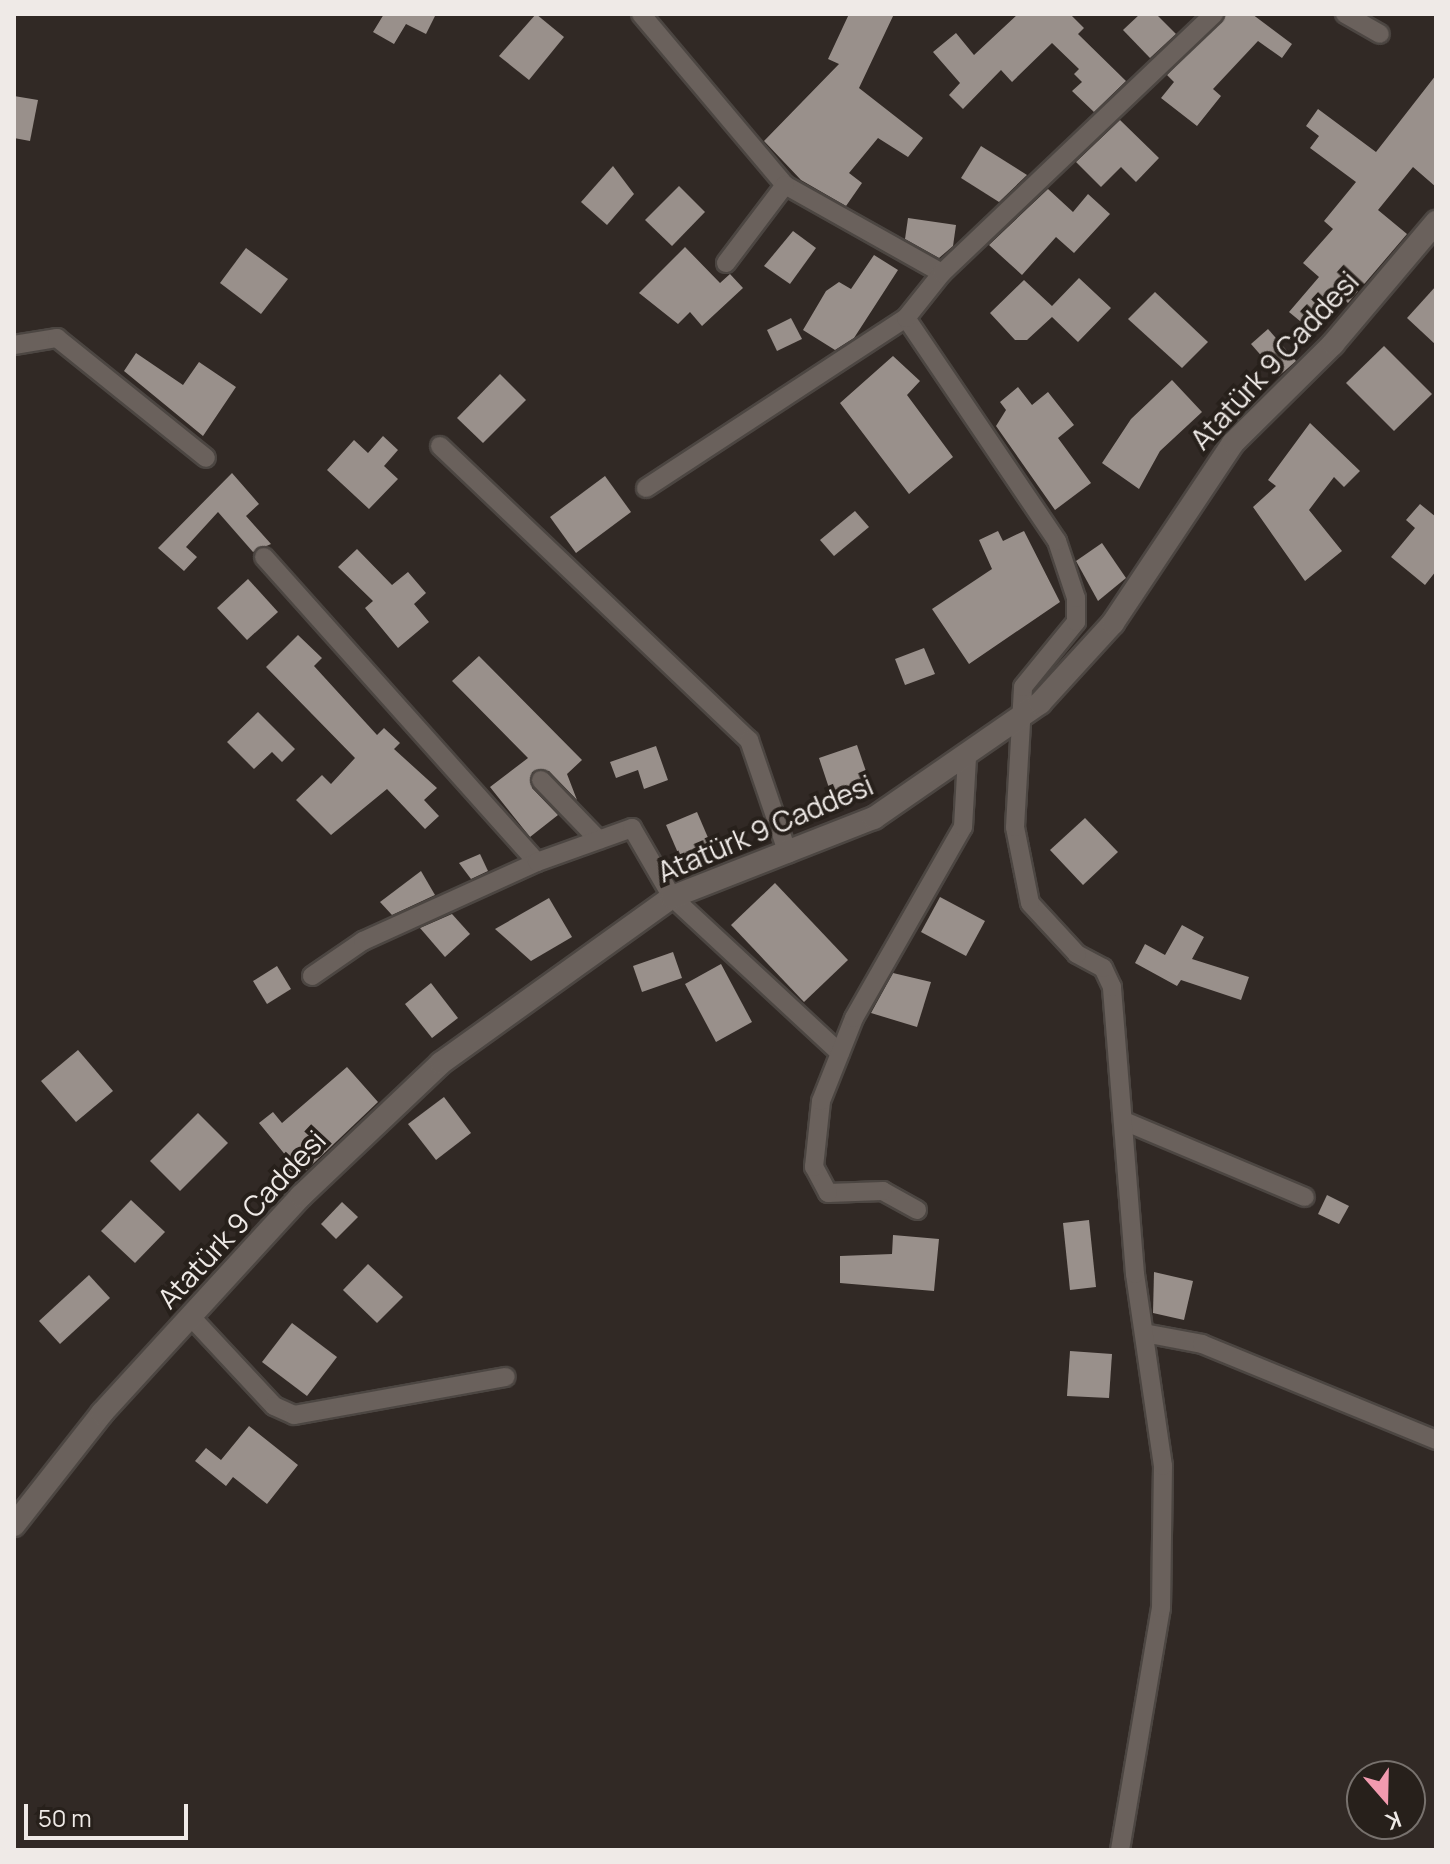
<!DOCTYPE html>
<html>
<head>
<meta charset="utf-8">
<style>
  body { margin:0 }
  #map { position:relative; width:1450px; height:1864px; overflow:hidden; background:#312925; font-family:Manrope,sans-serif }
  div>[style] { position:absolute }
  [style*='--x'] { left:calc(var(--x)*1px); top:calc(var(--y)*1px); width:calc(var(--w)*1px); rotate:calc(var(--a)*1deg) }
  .building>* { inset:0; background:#99908b }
  .roads { filter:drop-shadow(2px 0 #4c4642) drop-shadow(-2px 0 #4c4642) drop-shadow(0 2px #4c4642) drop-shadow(0 -2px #4c4642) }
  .minor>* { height:18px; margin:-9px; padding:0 9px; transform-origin:9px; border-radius:9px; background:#6a615c }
  .tertiary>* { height:22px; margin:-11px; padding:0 11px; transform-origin:11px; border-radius:11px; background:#6a615c }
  span { translate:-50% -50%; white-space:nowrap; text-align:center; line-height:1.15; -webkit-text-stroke:8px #27201b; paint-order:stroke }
  .street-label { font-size:28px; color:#efeae7 }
  .frame { position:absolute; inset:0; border:16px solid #efeae7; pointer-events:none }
  .north { position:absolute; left:1346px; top:1760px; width:80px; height:80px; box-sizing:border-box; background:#27201b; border:2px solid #77716d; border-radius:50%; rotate:160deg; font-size:22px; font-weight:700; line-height:32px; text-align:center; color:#efeae7 }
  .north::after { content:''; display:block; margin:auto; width:28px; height:36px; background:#f29aaf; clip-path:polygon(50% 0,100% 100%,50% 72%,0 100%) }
  .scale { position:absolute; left:24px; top:1804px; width:164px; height:36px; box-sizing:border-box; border:4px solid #efeae7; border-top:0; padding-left:10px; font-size:24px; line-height:28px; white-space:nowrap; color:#efeae7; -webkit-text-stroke:6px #27201b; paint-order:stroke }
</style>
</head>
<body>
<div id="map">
  <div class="building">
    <i style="clip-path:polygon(384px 14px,436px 14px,426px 34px,406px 24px,394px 44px,373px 32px)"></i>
    <i style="clip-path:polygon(536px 14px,564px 37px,529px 80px,499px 56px)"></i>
    <i style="clip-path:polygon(849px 14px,894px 14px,859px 88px,923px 138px,908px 157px,878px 138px,849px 173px,862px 183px,846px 206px,801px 180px,764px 141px,839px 64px,828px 59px)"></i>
    <i style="clip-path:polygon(1018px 14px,1070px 14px,1084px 28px,1078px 34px,1126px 81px,1094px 112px,1072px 91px,1082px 82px,1074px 74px,1079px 69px,1052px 43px,1012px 82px,1001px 70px,963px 109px,949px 95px,960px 83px,933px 52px,956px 33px,974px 55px)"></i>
    <i style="clip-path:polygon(1140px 14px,1156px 14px,1176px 34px,1150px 58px,1123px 30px)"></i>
    <i style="clip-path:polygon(1226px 14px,1252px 14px,1292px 44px,1282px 58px,1258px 41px,1213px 89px,1221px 96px,1197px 126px,1161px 98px,1174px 82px,1167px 75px)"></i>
    <i style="clip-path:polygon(1436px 75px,1436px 187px,1413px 167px,1378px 210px,1407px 234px,1348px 303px,1336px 292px,1306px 326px,1289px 312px,1319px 277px,1303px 263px,1333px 229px,1324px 221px,1356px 182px,1310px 148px,1319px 136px,1306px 126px,1318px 109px,1376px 152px)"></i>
    <i style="clip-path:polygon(14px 96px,38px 100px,30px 141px,14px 138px)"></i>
    <i style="clip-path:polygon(1120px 120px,1159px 158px,1136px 182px,1121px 167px,1101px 187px,1076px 162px)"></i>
    <i style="clip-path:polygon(981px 146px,1027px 175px,999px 202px,961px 178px)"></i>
    <i style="clip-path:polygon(613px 166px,634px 194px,607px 225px,581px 202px)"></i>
    <i style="clip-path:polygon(679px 186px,705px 212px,672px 246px,645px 220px)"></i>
    <i style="clip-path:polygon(1048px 189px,1073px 212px,1088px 194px,1110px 214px,1074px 253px,1056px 237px,1022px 275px,989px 245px)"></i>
    <i style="clip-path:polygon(908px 218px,956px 225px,953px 246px,939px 258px,905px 239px)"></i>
    <i style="clip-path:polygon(793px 231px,816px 248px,790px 284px,764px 266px)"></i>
    <i style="clip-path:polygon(685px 247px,720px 283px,730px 274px,743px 288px,702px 326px,690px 312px,678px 324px,639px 293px)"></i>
    <i style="clip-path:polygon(246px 248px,288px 279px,261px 314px,220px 283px)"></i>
    <i style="clip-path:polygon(874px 255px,898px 270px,854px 338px,835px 350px,803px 330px,826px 291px,839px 282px,851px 289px)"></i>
    <i style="clip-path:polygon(1079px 278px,1111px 308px,1078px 342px,1052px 317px,1027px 340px,1015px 340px,990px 313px,1024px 280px,1052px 306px)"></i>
    <i style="clip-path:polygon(1436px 286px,1436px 345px,1407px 318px)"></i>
    <i style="clip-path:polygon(1155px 292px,1208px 342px,1182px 368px,1128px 319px)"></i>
    <i style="clip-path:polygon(791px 318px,802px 339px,777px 351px,767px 330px)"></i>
    <i style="clip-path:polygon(1268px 329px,1296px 361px,1279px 376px,1251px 344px)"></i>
    <i style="clip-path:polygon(1384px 346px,1432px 394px,1394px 431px,1346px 383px)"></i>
    <i style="clip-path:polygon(136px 353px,183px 385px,199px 362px,236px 387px,203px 436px,124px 371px)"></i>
    <i style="clip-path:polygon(893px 356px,920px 381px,907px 395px,953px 457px,909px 494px,840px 403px)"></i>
    <i style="clip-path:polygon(500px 374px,526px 400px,483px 443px,457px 418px)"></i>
    <i style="clip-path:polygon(1172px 380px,1202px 412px,1160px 451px,1139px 489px,1102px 463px,1131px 419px)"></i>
    <i style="clip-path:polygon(1018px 387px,1032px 405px,1048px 392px,1074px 425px,1058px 438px,1091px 483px,1055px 510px,996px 426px,1006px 410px,1000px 402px)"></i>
    <i style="clip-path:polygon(1310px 423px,1360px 471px,1344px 487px,1334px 477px,1309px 510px,1342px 551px,1305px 581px,1253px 507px,1276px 486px,1268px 480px)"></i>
    <i style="clip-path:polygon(383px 436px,398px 450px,384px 466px,398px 479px,369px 509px,327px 470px,354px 440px,368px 453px)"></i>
    <i style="clip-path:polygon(232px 473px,259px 504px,246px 516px,271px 544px,253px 552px,218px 512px,186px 547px,197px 557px,184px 571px,158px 548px)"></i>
    <i style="clip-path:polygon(605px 476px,631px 512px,576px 553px,550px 517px)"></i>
    <i style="clip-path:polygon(1420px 504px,1436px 517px,1436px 571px,1425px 585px,1391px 557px,1415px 528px,1406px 520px)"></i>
    <i style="clip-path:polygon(855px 511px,869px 527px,834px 556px,820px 540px)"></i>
    <i style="clip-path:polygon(998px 531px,1003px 541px,1024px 531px,1060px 602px,969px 664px,932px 609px,992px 569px,979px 540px)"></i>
    <i style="clip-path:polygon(1102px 543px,1126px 578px,1098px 601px,1076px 561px)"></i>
    <i style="clip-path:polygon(357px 549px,392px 585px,408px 572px,426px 593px,414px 604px,429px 622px,398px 648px,365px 608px,373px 601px,338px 567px)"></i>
    <i style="clip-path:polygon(248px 579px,278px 612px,247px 640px,217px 608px)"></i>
    <i style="clip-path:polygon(298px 635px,322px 658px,314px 666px,377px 735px,384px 728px,400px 743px,394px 749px,437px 788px,424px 800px,439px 816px,425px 829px,387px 789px,331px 835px,296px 800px,322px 775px,331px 784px,355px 758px,266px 667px)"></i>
    <i style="clip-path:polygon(924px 648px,935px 674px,905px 685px,895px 659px)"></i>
    <i style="clip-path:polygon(479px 656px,582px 760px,567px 774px,577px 800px,549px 771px,532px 772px,532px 788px,558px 815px,530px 837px,490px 787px,528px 758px,452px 681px)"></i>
    <i style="clip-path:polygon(258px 712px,295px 749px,282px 762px,272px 752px,254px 769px,227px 742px)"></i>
    <i style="clip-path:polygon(857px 745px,871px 786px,833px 800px,819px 758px)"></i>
    <i style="clip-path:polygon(656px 746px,668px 780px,644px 789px,638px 770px,616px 778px,610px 762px)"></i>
    <i style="clip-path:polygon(697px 812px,715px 854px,684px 867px,666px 825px)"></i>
    <i style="clip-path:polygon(1085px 818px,1118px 852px,1083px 885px,1050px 850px)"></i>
    <i style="clip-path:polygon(480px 854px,488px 871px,471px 879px,459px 863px)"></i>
    <i style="clip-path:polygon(421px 871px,435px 895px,392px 915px,380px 902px)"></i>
    <i style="clip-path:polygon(775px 883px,848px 960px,804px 1002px,731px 925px)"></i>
    <i style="clip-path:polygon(940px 897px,985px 921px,966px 956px,921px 932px)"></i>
    <i style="clip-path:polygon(549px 898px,572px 937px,531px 961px,495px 929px)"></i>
    <i style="clip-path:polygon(452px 914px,470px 934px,445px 957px,420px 928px)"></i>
    <i style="clip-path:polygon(1182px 925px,1204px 937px,1192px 959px,1249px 977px,1241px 1000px,1181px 980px,1177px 986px,1135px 963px,1145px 944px,1165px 955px)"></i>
    <i style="clip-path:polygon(673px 952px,682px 978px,642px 992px,633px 966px)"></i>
    <i style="clip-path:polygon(721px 964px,752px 1022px,716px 1042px,685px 984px)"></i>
    <i style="clip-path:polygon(277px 966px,291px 989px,267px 1004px,253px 981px)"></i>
    <i style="clip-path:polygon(893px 973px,931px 982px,917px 1027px,871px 1013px)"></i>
    <i style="clip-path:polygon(431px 983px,458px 1018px,432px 1038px,405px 1004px)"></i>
    <i style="clip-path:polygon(78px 1050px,113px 1091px,76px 1122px,41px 1081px)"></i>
    <i style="clip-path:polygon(347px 1067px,378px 1102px,296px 1180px,279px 1170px,287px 1157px,259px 1123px,273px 1112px,282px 1123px)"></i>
    <i style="clip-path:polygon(444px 1097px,471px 1133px,436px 1160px,408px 1124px)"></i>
    <i style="clip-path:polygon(198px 1113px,228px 1143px,180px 1191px,150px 1161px)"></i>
    <i style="clip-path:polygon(1327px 1195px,1349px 1206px,1339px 1224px,1318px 1214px)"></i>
    <i style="clip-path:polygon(131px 1200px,165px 1232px,135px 1263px,101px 1231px)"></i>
    <i style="clip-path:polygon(342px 1202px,358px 1217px,336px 1239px,321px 1224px)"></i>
    <i style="clip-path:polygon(1089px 1220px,1096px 1287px,1070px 1290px,1063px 1223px)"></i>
    <i style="clip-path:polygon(893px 1235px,939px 1239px,934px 1291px,840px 1283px,840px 1256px,892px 1254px)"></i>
    <i style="clip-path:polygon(368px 1264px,403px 1297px,377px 1323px,343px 1290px)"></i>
    <i style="clip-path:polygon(1154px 1272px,1193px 1281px,1184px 1320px,1153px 1313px)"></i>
    <i style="clip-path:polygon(89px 1275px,110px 1298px,60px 1344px,39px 1321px)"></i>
    <i style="clip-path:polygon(292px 1323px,337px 1357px,307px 1396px,262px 1362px)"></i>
    <i style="clip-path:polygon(1070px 1351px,1112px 1354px,1109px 1398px,1067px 1396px)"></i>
    <i style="clip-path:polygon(249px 1426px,298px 1465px,267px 1504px,233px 1477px,226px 1486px,195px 1461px,206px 1448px,221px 1460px)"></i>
  </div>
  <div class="roads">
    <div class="minor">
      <i style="--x:641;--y:14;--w:224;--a:49.9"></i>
      <i style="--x:785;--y:185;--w:180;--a:29.3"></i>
      <i style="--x:1345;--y:14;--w:40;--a:29.7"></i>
      <i style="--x:726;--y:263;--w:98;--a:-52.9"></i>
      <i style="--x:14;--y:345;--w:44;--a:-9.2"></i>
      <i style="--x:57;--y:338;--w:191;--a:38.8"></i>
      <i style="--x:440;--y:446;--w:427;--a:43.6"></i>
      <i style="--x:749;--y:740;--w:120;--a:71.1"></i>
      <i style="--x:646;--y:488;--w:311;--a:-33.2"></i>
      <i style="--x:264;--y:557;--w:409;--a:48.2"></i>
      <i style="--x:541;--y:780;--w:83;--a:46"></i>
      <i style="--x:312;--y:976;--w:62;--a:-34.5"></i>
      <i style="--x:363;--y:941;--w:191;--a:-24.4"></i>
      <i style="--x:537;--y:862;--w:101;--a:-19.7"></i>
      <i style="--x:632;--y:828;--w:80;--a:59.9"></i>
      <i style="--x:672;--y:897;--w:229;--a:42.9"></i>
      <i style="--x:1124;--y:1121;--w:196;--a:22.8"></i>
      <i style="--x:917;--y:1210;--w:39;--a:-151"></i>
      <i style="--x:883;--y:1191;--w:55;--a:177.9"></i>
      <i style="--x:828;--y:1193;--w:30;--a:-118"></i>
      <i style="--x:814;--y:1167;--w:66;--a:-83.9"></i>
      <i style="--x:821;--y:1101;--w:89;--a:-68.3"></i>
      <i style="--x:854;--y:1018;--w:220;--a:-60.3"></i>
      <i style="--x:963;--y:827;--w:70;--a:-86.7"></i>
      <i style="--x:192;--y:1318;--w:120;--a:47"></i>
      <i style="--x:274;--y:1406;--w:22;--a:24"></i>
      <i style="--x:294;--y:1415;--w:215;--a:-10.2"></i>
      <i style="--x:1144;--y:1333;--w:59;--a:10.7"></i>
      <i style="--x:1202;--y:1344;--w:253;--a:22.3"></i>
      <i style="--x:1120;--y:1850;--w:245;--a:-80.4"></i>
      <i style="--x:1161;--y:1608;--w:142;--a:-89.2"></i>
      <i style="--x:1163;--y:1466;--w:194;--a:-98.3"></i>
      <i style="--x:1135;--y:1274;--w:288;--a:-94.6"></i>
      <i style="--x:1112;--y:987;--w:21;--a:-115"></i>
      <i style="--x:1103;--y:968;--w:30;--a:-152"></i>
      <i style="--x:1077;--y:954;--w:69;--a:-132.7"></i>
      <i style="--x:1030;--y:903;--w:77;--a:-101.2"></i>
      <i style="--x:1015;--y:827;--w:140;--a:-86.7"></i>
      <i style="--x:1023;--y:687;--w:84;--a:-50.8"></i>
      <i style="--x:1076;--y:622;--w:24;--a:-90"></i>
      <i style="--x:1076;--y:598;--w:60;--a:-108.4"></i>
      <i style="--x:1057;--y:541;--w:269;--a:-124.1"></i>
      <i style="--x:906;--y:318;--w:58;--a:-51.3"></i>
      <i style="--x:942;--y:273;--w:376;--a:-43.6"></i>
    </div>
    <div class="tertiary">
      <i style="--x:14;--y:1525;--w:142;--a:-51.8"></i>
      <i style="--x:102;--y:1413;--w:294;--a:-47.5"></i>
      <i style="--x:301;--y:1196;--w:193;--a:-43.5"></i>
      <i style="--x:441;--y:1063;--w:284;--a:-35.7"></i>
      <i style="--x:672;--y:897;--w:217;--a:-21.4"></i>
      <i style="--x:874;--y:818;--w:202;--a:-34.7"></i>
      <i style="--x:1040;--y:703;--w:108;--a:-47.6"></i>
      <i style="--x:1113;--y:623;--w:216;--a:-56.3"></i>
      <i style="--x:1233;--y:443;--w:141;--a:-44.7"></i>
      <i style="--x:1333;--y:344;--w:160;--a:-49.8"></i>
    </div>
  </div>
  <div class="street-label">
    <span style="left:1274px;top:360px;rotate:-47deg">Atatürk 9 Caddesi</span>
    <span style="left:765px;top:828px;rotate:-23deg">Atatürk 9 Caddesi</span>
    <span style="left:241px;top:1219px;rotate:-47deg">Atatürk 9 Caddesi</span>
  </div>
  <div class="frame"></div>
  <div class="north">K</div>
  <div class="scale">50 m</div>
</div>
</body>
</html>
